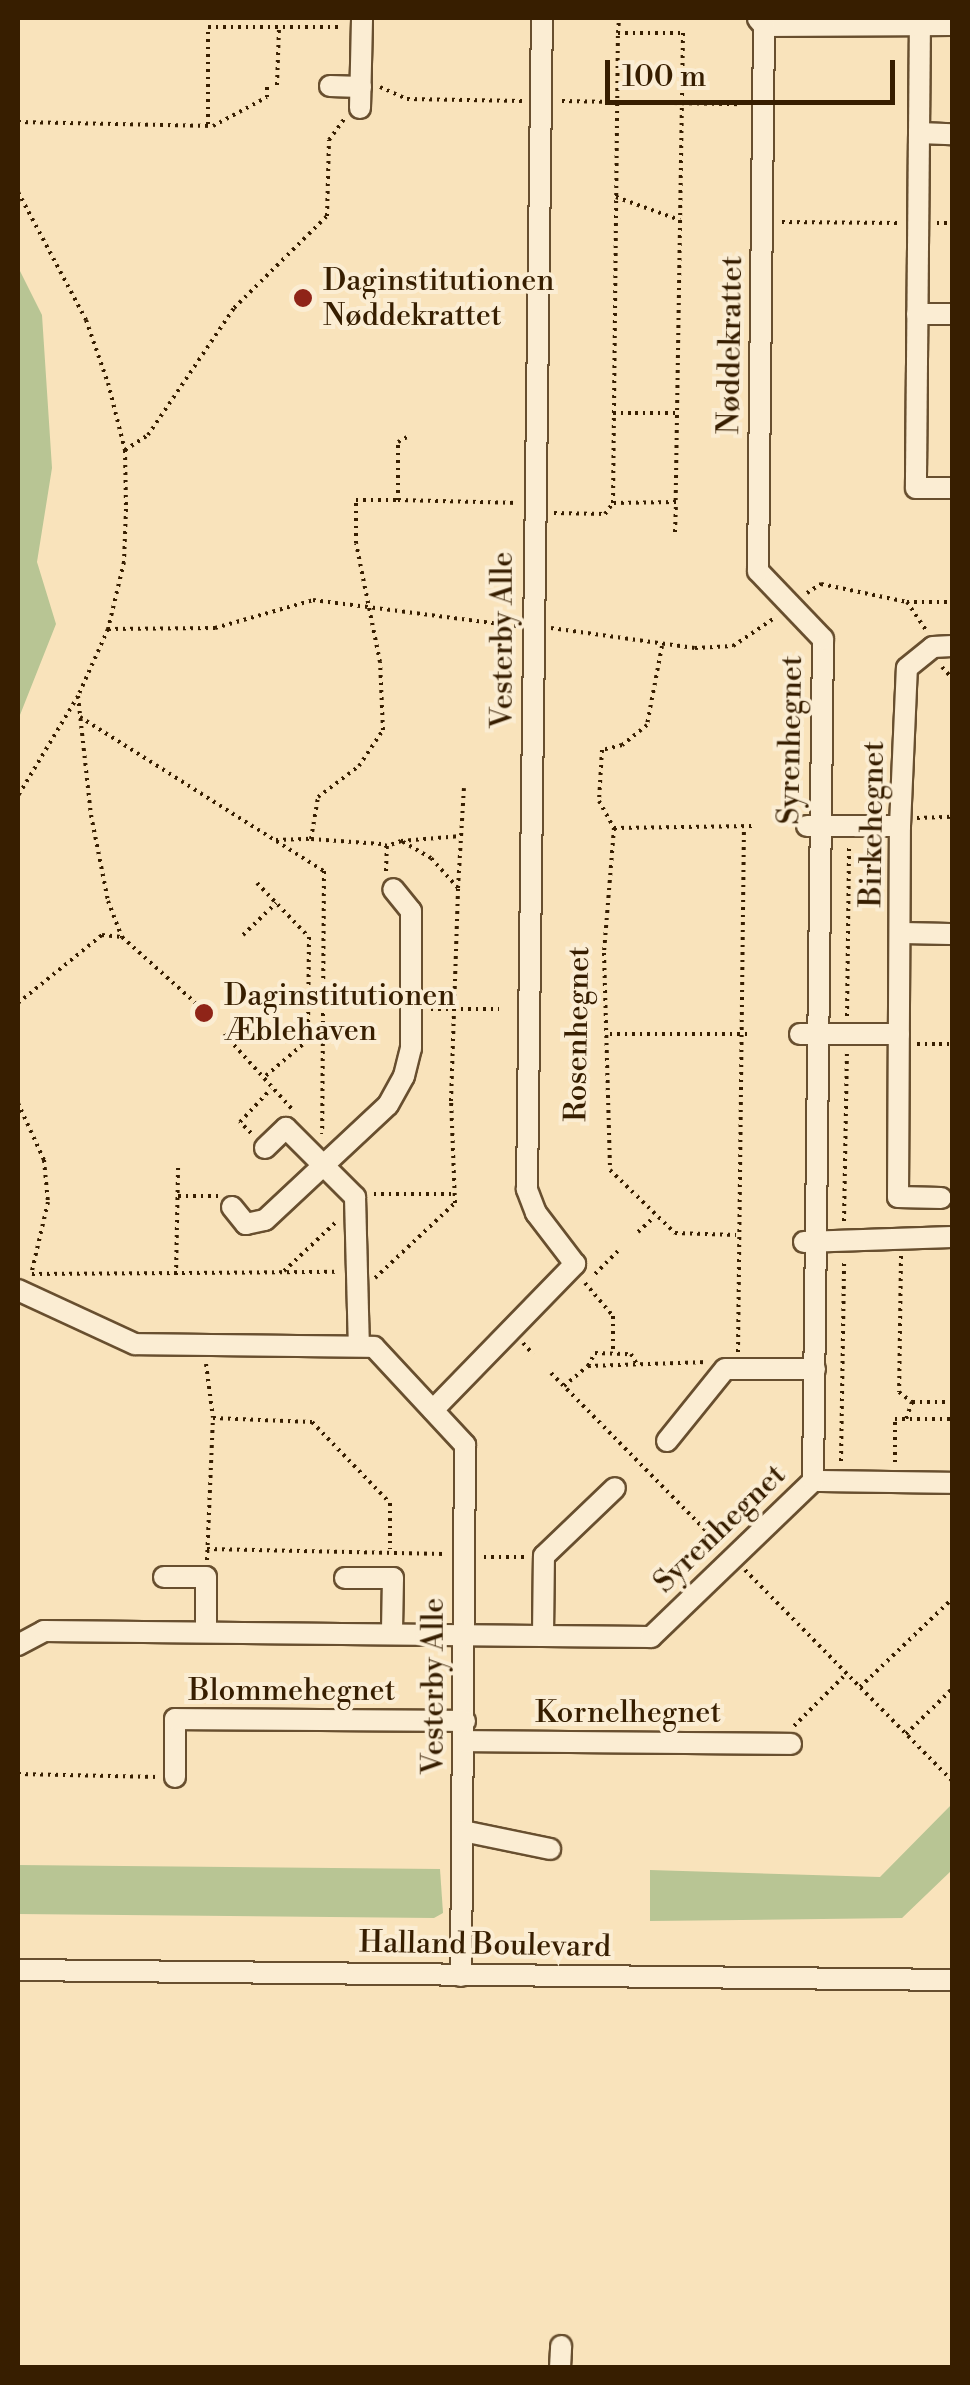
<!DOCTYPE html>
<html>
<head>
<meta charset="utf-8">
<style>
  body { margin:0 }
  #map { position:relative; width:970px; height:2385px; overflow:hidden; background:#f9e3bb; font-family:"Libre Bodoni",serif }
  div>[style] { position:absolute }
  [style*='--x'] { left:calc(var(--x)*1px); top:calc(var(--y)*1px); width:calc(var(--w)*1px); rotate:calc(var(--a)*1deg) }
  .green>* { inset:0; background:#b8c594 }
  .path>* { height:4px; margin-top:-2px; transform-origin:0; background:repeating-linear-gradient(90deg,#371e00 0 2.5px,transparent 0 7.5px) }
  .roads { filter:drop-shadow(2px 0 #684f2f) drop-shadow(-2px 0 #684f2f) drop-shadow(0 2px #684f2f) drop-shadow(0 -2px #684f2f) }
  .minor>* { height:20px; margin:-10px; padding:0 10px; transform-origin:10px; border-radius:10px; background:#fbedd3 }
  .dots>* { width:28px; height:28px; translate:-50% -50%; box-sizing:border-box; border:5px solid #fbedd3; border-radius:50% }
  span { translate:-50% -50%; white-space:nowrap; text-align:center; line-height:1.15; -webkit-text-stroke:8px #fbedd3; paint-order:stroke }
  .poi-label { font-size:30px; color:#371e00 }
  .left { translate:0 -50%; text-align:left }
  .street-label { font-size:30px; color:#371e00 }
  .frame { position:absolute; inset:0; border:20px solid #371e00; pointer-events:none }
  .scale { position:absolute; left:605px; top:60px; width:290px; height:45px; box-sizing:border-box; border:5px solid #371e00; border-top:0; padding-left:12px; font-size:30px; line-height:35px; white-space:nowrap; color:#371e00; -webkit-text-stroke:8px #fbedd3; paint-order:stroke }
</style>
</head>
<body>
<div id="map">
  <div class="green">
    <i style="clip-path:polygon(18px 267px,42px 315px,52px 468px,37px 562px,56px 624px,18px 720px)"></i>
    <i style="clip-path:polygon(952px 1804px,952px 1870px,902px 1918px,650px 1921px,650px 1870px,880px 1877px)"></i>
    <i style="clip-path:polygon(18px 1865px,440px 1869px,443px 1913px,434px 1918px,18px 1914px)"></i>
  </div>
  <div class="path">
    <i style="--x:618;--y:33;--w:65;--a:0"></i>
    <i style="--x:683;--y:33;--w:469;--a:90.9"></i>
    <i style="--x:676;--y:502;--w:63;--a:179.1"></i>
    <i style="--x:613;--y:503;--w:470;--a:-89.4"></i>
    <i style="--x:618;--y:33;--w:15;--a:-86"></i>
    <i style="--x:277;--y:85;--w:58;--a:-88"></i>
    <i style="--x:380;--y:87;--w:30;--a:24"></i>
    <i style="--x:407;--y:99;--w:115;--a:1"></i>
    <i style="--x:562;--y:101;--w:180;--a:1"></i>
    <i style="--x:18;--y:122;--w:195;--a:1.2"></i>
    <i style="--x:213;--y:126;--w:61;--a:-28.2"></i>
    <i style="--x:267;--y:97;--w:12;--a:-90"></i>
    <i style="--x:208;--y:124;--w:97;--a:-90"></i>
    <i style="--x:208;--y:27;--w:134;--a:0"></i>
    <i style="--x:18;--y:192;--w:145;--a:62"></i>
    <i style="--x:86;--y:320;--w:67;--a:70.8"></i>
    <i style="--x:108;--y:383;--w:69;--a:75.8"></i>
    <i style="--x:125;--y:450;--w:59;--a:89"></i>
    <i style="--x:126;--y:509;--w:53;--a:92.2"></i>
    <i style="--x:124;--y:562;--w:69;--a:103.4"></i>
    <i style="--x:108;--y:629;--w:73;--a:114.1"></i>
    <i style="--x:78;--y:696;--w:117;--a:121"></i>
    <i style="--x:616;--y:197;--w:68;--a:19.8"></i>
    <i style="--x:782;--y:222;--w:116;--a:0.5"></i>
    <i style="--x:937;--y:223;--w:15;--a:0"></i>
    <i style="--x:613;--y:413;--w:64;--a:0"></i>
    <i style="--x:125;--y:450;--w:27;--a:-33"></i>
    <i style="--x:148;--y:435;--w:153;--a:-55.9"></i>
    <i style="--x:234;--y:308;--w:131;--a:-44.7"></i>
    <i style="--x:327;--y:216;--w:76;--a:-88.5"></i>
    <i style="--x:329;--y:140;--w:27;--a:-54"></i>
    <i style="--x:398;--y:500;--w:120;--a:1.4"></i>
    <i style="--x:554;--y:513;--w:51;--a:1.1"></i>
    <i style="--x:605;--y:514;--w:14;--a:-54"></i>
    <i style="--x:675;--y:532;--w:30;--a:-88"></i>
    <i style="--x:807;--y:593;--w:17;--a:-33"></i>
    <i style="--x:821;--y:584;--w:88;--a:11.8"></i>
    <i style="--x:907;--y:602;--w:45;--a:0"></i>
    <i style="--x:907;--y:602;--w:34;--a:56"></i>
    <i style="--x:551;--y:628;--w:145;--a:7.9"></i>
    <i style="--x:695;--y:648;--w:38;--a:-3"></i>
    <i style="--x:733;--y:646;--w:52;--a:-34"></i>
    <i style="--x:108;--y:629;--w:107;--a:-0.5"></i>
    <i style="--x:215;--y:628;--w:102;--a:-15.9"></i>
    <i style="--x:313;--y:600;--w:206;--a:7.3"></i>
    <i style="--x:662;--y:646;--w:80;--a:100.8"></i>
    <i style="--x:647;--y:725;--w:32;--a:141"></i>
    <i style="--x:622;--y:745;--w:21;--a:166"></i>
    <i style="--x:602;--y:750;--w:51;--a:93.4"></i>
    <i style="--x:599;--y:801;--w:31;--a:61"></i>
    <i style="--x:614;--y:828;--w:125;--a:94.6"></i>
    <i style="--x:604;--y:953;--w:217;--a:88.4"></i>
    <i style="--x:610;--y:1170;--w:91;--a:44.1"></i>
    <i style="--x:675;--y:1233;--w:61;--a:1.9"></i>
    <i style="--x:942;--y:667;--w:15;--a:48"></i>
    <i style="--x:78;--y:696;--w:120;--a:83.8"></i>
    <i style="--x:91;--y:815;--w:88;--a:78.8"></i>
    <i style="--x:108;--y:901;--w:39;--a:69"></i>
    <i style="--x:80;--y:717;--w:289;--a:32.3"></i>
    <i style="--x:324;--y:871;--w:263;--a:90.4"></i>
    <i style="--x:917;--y:818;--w:35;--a:-2"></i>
    <i style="--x:614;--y:828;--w:139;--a:-0.8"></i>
    <i style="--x:276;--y:840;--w:35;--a:-2"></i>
    <i style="--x:401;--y:841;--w:60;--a:-4.8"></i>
    <i style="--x:386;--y:871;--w:25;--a:-88"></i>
    <i style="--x:387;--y:846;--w:6;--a:-162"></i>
    <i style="--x:381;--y:844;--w:70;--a:-175.9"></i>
    <i style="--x:311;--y:839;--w:43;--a:-80.5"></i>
    <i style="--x:318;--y:797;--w:51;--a:-37.1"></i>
    <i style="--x:359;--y:766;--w:43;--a:-56.3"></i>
    <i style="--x:383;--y:730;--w:68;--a:-92.5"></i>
    <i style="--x:380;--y:662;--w:121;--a:-101.4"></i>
    <i style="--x:356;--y:543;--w:43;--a:-90"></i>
    <i style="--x:356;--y:500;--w:42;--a:0"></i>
    <i style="--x:398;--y:500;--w:58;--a:-90"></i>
    <i style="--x:398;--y:442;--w:13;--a:-29"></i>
    <i style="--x:257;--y:883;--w:75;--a:46.1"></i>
    <i style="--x:309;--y:937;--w:103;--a:90.6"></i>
    <i style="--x:308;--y:1040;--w:60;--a:139.7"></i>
    <i style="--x:458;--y:888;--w:100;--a:-86.6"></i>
    <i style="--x:243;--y:935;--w:46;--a:-44.1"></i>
    <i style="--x:18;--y:1003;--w:108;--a:-39"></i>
    <i style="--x:102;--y:935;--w:20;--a:6"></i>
    <i style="--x:122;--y:937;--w:106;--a:41.9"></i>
    <i style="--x:431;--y:1009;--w:68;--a:0"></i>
    <i style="--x:847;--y:1016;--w:170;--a:-89.3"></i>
    <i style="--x:224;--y:1034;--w:103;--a:47.8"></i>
    <i style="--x:610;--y:1034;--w:139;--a:0"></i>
    <i style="--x:917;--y:1044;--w:35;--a:0"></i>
    <i style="--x:18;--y:1103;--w:63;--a:65.5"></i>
    <i style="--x:44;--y:1160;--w:42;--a:84.6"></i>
    <i style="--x:48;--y:1202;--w:75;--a:103.1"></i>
    <i style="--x:251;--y:1133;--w:16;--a:-135"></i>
    <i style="--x:240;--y:1122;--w:45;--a:-46.8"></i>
    <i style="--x:374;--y:1194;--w:80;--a:0"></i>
    <i style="--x:178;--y:1196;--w:40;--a:0"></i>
    <i style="--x:844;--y:1221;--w:170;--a:-89"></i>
    <i style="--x:638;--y:1232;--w:22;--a:-43"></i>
    <i style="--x:901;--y:1256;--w:136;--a:90.8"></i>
    <i style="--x:899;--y:1392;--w:16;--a:38"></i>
    <i style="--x:912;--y:1402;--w:18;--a:109"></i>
    <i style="--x:284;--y:1271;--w:70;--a:-43.3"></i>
    <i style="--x:32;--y:1274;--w:305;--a:-0.4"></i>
    <i style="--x:595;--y:1274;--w:34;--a:-45"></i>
    <i style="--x:176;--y:1275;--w:107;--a:-88.9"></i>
    <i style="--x:375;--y:1278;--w:110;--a:-43.2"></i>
    <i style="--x:455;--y:1203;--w:102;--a:-92.2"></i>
    <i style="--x:451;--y:1101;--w:213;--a:-88.1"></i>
    <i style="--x:458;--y:888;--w:40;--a:-132"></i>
    <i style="--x:431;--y:858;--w:34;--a:-150"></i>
    <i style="--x:401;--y:841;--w:15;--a:160"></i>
    <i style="--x:585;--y:1283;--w:43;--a:49.7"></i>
    <i style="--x:613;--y:1316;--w:38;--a:90"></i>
    <i style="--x:523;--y:1343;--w:15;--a:48"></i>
    <i style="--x:738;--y:1352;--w:525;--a:-89.35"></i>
    <i style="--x:206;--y:1364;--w:54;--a:82.6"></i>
    <i style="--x:588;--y:1366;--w:15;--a:-62"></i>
    <i style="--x:595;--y:1353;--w:36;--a:2"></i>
    <i style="--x:631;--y:1354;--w:14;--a:60"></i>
    <i style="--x:551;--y:1373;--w:243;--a:45.5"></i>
    <i style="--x:564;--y:1386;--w:31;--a:-40"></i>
    <i style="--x:588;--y:1366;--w:120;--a:-1.9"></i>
    <i style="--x:912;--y:1402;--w:40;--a:0"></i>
    <i style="--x:841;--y:1461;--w:200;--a:-89.1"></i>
    <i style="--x:895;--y:1462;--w:43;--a:-90"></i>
    <i style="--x:895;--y:1419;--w:57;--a:0"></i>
    <i style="--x:207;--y:1549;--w:237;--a:1.2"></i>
    <i style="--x:484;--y:1557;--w:40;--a:0"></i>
    <i style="--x:207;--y:1560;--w:142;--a:-87.6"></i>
    <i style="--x:213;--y:1418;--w:99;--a:2.3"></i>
    <i style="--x:312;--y:1422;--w:112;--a:46.1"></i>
    <i style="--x:390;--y:1503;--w:46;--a:90"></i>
    <i style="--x:745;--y:1570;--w:296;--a:45.5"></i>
    <i style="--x:860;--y:1687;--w:127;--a:-43.7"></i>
    <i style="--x:794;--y:1726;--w:75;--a:-45"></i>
    <i style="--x:906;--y:1734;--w:64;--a:-44.4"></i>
    <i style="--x:18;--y:1774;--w:140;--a:1.2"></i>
  </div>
  <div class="roads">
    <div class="minor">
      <i style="--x:920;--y:18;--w:470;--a:90.5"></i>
      <i style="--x:916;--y:488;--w:36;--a:0"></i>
      <i style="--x:758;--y:19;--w:9;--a:49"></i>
      <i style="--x:764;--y:26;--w:188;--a:-0.3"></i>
      <i style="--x:330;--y:86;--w:31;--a:2"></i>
      <i style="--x:360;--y:108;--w:90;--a:-88.7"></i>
      <i style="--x:919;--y:133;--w:33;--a:2"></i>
      <i style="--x:917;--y:314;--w:35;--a:0"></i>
      <i style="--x:807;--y:826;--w:93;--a:0"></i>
      <i style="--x:901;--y:933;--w:51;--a:1.1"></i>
      <i style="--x:800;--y:1034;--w:99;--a:0"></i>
      <i style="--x:265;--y:1148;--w:29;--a:-44"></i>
      <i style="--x:286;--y:1128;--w:98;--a:45"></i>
      <i style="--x:355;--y:1197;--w:148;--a:88.5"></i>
      <i style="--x:941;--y:1198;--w:43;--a:-178.7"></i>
      <i style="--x:898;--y:1197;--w:371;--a:-89.7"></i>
      <i style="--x:900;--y:826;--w:158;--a:-87.5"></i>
      <i style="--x:907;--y:668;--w:33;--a:-39"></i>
      <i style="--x:933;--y:647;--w:19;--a:-3"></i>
      <i style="--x:232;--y:1207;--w:22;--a:51"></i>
      <i style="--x:246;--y:1224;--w:19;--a:-12"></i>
      <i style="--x:265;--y:1220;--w:168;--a:-43.1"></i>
      <i style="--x:388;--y:1105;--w:33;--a:-61"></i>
      <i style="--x:404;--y:1076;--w:29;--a:-76"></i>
      <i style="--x:411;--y:1048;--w:137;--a:-90"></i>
      <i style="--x:411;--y:911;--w:28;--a:-129"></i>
      <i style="--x:804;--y:1242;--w:148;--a:-1.9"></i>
      <i style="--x:18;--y:1290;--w:129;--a:24.8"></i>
      <i style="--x:135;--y:1344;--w:239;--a:0.7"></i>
      <i style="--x:374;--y:1347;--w:134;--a:47.1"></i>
      <i style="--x:465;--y:1445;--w:531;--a:90.43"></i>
      <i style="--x:433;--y:1410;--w:204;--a:-45.8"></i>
      <i style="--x:575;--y:1264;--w:64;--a:-127.4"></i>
      <i style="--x:536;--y:1213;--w:26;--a:-111"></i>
      <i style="--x:527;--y:1189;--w:1171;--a:-89.27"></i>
      <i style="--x:667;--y:1441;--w:92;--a:-51.1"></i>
      <i style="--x:725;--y:1369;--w:90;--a:0"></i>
      <i style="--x:813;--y:1481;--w:139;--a:0.8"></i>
      <i style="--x:164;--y:1577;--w:42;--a:0"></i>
      <i style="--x:206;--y:1577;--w:54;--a:90"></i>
      <i style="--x:345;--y:1578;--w:48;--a:0"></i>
      <i style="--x:393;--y:1578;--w:54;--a:91.1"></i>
      <i style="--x:543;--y:1634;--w:78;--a:-89.3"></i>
      <i style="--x:544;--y:1556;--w:98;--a:-43.8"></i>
      <i style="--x:18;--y:1645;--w:30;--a:-28"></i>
      <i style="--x:44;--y:1631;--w:607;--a:0.57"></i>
      <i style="--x:651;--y:1637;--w:225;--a:-43.9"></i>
      <i style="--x:813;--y:1481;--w:842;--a:-89.32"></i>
      <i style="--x:823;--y:639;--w:94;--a:-133.7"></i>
      <i style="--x:758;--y:571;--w:545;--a:-89.37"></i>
      <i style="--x:464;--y:1741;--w:327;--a:0.5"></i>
      <i style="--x:175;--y:1777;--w:58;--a:-90"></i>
      <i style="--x:175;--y:1719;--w:290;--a:0.4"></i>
      <i style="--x:463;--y:1831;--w:89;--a:11.7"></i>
      <i style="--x:18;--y:1970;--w:934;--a:0.61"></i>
      <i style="--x:560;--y:2368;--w:22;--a:-87"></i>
    </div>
  </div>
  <div class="dots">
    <i style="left:303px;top:298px;background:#8f2418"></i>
    <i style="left:204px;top:1013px;background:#8f2418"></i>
  </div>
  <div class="poi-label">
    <span class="left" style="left:323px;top:298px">Daginstitutionen<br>Nøddekrattet</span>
    <span class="left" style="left:224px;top:1013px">Daginstitutionen<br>Æblehaven</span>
  </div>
  <div class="street-label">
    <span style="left:731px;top:345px;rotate:-89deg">Nøddekrattet</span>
    <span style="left:503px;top:640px;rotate:-90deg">Vesterby Alle</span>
    <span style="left:791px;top:740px;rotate:-89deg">Syrenhegnet</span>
    <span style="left:873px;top:824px;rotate:-89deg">Birkehegnet</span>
    <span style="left:578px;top:1034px;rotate:-89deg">Rosenhegnet</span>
    <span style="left:720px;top:1529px;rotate:-44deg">Syrenhegnet</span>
    <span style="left:434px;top:1686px;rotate:-90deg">Vesterby Alle</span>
    <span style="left:292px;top:1691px">Blommehegnet</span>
    <span style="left:628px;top:1713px">Kornelhegnet</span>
    <span style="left:485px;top:1945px;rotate:1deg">Halland Boulevard</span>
  </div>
  <div class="frame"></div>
  <div class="scale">100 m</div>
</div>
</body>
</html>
